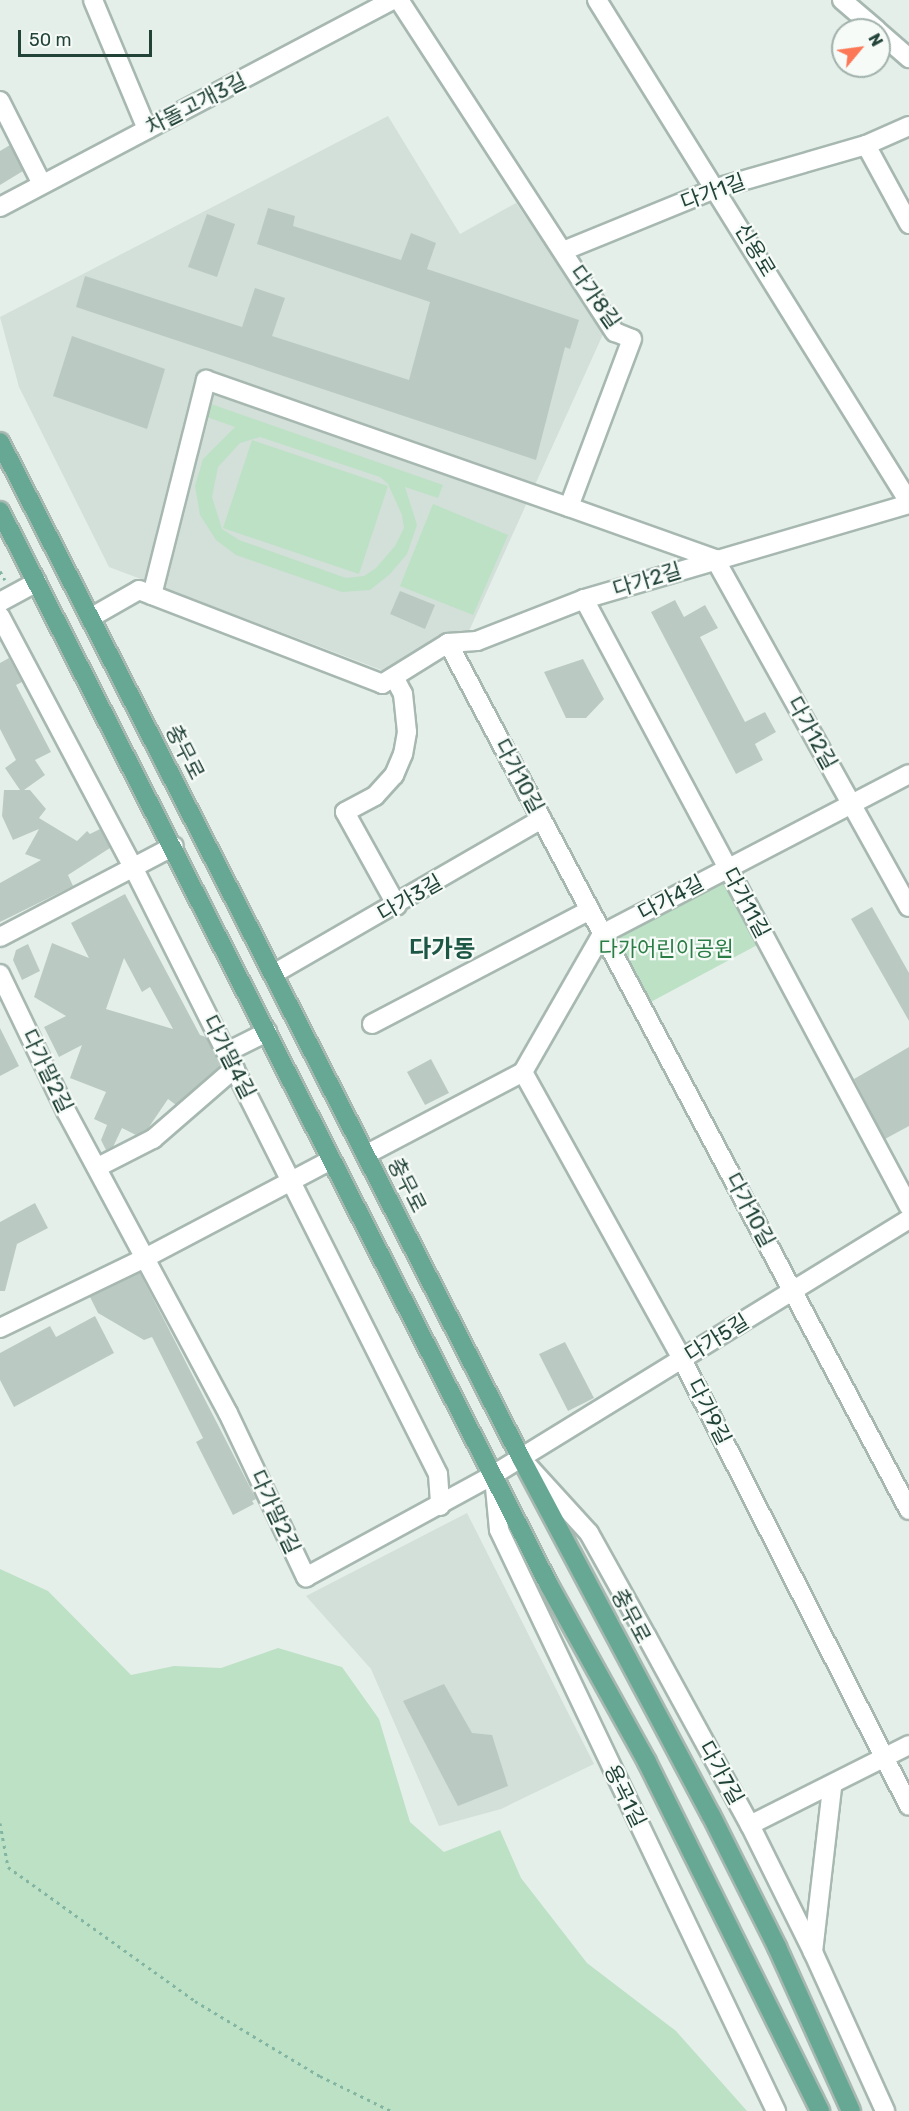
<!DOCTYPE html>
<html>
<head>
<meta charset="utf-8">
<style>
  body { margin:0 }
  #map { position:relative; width:909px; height:2111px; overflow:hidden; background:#e5efea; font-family:Rubik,"Noto Sans KR",sans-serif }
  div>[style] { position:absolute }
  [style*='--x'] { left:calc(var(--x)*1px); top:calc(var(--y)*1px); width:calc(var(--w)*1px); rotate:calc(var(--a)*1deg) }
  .built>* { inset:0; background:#d3dfd9 }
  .green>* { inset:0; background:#bde1c5 }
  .building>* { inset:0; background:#bacac3 }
  .path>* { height:3px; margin-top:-1.5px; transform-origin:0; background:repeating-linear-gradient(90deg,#83b5a3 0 3px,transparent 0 7.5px) }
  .roads { filter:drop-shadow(2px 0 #a7b8b1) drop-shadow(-2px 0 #a7b8b1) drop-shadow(0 2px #a7b8b1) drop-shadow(0 -2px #a7b8b1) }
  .minor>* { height:18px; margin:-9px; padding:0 9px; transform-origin:9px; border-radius:9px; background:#fff }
  .major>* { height:18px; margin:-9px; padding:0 9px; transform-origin:9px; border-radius:9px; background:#66a894 }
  span { translate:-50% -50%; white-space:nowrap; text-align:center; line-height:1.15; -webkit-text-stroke:4.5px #f6fbf8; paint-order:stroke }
  .street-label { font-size:21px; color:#224338 }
  .park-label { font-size:21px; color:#297d45 }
  .quarter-label { font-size:24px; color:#1c5746; font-weight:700 }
  .north { position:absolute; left:831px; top:18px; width:60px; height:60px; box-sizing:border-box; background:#f6fbf8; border:2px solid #a1b1ab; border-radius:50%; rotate:61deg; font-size:16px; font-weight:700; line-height:24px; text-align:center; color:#224338 }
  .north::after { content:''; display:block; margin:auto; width:21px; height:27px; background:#fc7756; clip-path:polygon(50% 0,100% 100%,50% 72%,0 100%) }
  .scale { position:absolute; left:18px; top:30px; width:134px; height:27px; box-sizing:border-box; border:3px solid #224338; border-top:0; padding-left:8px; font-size:18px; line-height:21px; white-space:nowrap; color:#224338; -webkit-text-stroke:4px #f6fbf8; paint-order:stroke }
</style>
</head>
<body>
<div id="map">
  <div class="built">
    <i style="clip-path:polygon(388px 116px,460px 234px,516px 203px,604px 332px,469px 631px,384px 671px,109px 567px,19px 387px,0 317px)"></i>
    <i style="clip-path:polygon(467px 1513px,594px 1764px,501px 1809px,439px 1826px,371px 1669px,306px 1596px)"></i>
  </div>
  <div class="green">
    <i style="clip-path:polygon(evenodd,211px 404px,443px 485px,438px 498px,405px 487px,417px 525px,407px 554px,390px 574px,370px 590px,342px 592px,236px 555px,216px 540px,200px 515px,195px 486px,203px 459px,235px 427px,207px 417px,211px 404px,260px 437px,380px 477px,388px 484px,402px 515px,404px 528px,395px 546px,376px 568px,364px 576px,346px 578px,239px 540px,222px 529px,212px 497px,218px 467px,240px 443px,260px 437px)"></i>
    <i style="clip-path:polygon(252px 440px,388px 486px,359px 574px,223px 528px)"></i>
    <i style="clip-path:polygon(433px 504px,508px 535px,473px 615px,400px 586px)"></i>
    <i style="clip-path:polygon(716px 880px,729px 884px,761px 943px,647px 1004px,613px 945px,617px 930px)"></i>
    <i style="clip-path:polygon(0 1569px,48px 1591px,131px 1675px,174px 1666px,221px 1668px,278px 1648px,342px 1667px,379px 1719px,410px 1822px,444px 1852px,500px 1830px,521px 1878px,587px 1963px,676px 2031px,747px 2111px,0 2111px)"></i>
  </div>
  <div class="building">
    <i style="clip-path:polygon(10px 145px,23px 171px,0 185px,0 151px)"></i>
    <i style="clip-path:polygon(268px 208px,295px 216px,293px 226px,401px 260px,411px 233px,436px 243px,427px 269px,579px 320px,570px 349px,565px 347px,536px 460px,76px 307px,85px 276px,242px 327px,255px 288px,285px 298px,272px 336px,409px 380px,430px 302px,257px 244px)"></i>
    <i style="clip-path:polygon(207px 214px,235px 224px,217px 277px,188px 267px)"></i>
    <i style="clip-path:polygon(72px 336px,165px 369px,147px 429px,53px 396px)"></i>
    <i style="clip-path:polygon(400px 591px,435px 605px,425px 629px,390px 614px)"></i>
    <i style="clip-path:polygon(675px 600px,684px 617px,705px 605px,718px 628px,700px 637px,745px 722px,765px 712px,776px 732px,755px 744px,763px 760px,736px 774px,651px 612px)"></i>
    <i style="clip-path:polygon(9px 658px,22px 682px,16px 685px,51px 752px,35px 760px,45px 775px,24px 790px,30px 790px,46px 809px,39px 818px,77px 841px,87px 831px,90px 834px,100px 829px,110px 848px,68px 875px,73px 886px,0 922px,0 883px,41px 860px,25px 854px,39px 829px,13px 840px,2px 816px,4px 790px,20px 790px,5px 768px,16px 760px,0 729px,0 663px)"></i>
    <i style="clip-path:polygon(583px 659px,604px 699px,586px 718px,566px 718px,544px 672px)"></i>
    <i style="clip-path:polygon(evenodd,125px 894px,200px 1035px,206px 1037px,220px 1066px,176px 1105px,168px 1099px,147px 1130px,136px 1135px,122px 1128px,113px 1147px,106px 1150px,101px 1140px,107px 1125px,94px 1119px,106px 1092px,70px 1078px,82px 1045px,59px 1057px,44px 1027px,66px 1016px,34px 997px,52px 943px,89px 958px,71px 923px,125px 894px,124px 958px,142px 992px,150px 987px,173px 1029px,106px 1009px,124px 958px)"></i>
    <i style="clip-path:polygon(872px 907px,909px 973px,909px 1021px,851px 919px)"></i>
    <i style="clip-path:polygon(28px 944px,40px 971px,22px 980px,13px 960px,16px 950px)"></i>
    <i style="clip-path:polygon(0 1028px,19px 1066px,0 1076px)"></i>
    <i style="clip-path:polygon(909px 1047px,909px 1126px,885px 1139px,854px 1079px)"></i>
    <i style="clip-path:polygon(431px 1059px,449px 1093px,425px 1105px,407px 1072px)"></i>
    <i style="clip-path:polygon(35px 1203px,48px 1228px,17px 1244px,5px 1291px,0 1291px,0 1222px)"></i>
    <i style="clip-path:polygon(140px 1273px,256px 1499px,252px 1501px,254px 1504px,233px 1515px,196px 1442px,203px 1438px,152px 1337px,144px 1340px,98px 1313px,90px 1297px)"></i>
    <i style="clip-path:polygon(95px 1316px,114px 1353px,14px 1407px,0 1380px,0 1353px,50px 1326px,56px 1337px)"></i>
    <i style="clip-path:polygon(565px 1342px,594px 1398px,568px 1411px,539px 1354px)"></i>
    <i style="clip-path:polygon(444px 1684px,472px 1733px,492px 1735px,508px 1786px,458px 1806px,403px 1701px)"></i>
  </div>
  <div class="path">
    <i style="--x:0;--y:571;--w:10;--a:61"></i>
    <i style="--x:0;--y:1823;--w:45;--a:79.7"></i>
    <i style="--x:8;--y:1867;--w:230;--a:35.6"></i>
    <i style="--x:195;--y:2001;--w:146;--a:31"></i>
    <i style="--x:320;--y:2076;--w:79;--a:26.2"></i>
  </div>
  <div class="roads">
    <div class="minor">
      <i style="--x:93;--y:0;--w:140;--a:67.3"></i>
      <i style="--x:399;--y:0;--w:396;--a:57"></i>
      <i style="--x:615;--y:332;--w:18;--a:22"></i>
      <i style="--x:632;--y:339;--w:179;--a:110.6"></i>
      <i style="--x:569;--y:507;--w:155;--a:19.6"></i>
      <i style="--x:715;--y:559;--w:398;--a:60.9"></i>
      <i style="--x:597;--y:0;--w:591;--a:58.14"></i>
      <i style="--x:842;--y:0;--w:46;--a:40.6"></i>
      <i style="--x:879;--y:32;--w:40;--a:41"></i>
      <i style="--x:0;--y:101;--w:93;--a:63.2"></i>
      <i style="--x:866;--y:145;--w:90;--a:61.4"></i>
      <i style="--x:0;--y:207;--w:443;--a:-27.8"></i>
      <i style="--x:563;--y:251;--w:166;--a:-22.2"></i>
      <i style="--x:717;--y:188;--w:155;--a:-16.1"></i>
      <i style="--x:866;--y:145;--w:47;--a:-23.8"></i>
      <i style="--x:152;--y:595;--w:222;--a:-75.9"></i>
      <i style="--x:206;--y:380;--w:385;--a:19.3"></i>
      <i style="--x:584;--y:599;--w:689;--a:61.87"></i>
      <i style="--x:0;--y:602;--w:42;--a:-28.4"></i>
      <i style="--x:0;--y:616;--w:284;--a:62.1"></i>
      <i style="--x:133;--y:867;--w:679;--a:63.32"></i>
      <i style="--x:438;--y:1474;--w:32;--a:86"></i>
      <i style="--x:90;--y:618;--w:56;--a:-29.7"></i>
      <i style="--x:139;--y:590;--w:261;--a:21.1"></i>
      <i style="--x:382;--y:684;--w:78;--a:-31.8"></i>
      <i style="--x:448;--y:643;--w:29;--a:-4"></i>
      <i style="--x:477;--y:641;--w:115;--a:-21.4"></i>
      <i style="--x:584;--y:599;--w:339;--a:-16.3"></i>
      <i style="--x:448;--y:643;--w:982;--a:62"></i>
      <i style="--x:394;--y:677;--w:19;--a:62"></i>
      <i style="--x:403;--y:694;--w:38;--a:84"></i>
      <i style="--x:407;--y:732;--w:22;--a:100"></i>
      <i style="--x:403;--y:754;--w:23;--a:113"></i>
      <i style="--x:394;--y:775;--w:28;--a:132"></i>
      <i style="--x:375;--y:796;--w:34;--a:152"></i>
      <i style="--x:345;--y:812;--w:107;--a:61"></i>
      <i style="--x:0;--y:937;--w:196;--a:-27.6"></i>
      <i style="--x:275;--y:973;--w:308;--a:-30"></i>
      <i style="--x:0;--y:974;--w:152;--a:64.3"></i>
      <i style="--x:66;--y:1111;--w:343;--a:61.8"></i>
      <i style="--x:228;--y:1413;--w:182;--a:64.6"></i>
      <i style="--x:306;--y:1577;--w:213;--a:-28.6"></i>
      <i style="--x:493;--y:1475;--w:488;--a:-31.6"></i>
      <i style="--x:372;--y:1024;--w:246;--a:-27.6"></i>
      <i style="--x:227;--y:1052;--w:45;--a:-26.6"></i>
      <i style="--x:523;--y:1072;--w:328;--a:61"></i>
      <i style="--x:682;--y:1359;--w:501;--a:63.08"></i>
      <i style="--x:367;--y:1154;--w:176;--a:-27.7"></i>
      <i style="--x:523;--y:1072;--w:159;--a:-60.2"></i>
      <i style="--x:602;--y:934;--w:346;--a:-27.5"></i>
      <i style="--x:98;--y:1167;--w:62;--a:-27"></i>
      <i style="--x:153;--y:1139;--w:108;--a:-40.9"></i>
      <i style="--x:0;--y:1328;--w:163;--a:-25.8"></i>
      <i style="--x:147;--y:1257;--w:208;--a:-27.8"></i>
      <i style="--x:529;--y:1467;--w:89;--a:47.7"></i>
      <i style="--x:589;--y:1533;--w:119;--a:60.9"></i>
      <i style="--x:647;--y:1637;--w:214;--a:61.3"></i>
      <i style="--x:750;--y:1825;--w:142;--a:63.6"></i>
      <i style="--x:813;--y:1952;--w:175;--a:65.6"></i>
      <i style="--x:494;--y:1477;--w:53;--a:84.6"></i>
      <i style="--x:499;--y:1530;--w:644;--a:64.51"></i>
      <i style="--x:750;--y:1825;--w:178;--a:-26.7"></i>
      <i style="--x:813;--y:1952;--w:166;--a:-83.4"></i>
    </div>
    <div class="major">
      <i style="--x:0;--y:442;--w:1142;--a:62.85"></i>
      <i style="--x:521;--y:1458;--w:404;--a:62"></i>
      <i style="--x:711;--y:1815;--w:148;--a:63.4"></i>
      <i style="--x:777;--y:1947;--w:180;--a:65.7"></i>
      <i style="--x:0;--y:511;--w:1206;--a:62.93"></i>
      <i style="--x:549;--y:1585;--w:202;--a:61"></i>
      <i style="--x:647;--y:1762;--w:390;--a:63.6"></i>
    </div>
  </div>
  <div class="street-label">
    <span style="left:196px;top:104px;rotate:-27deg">차돌고개3길</span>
    <span style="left:713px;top:192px;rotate:-20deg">다가1길</span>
    <span style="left:755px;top:250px;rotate:59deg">신용로</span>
    <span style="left:595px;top:297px;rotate:55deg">다가8길</span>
    <span style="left:647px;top:580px;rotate:-17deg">다가2길</span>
    <span style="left:812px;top:733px;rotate:61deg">다가12길</span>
    <span style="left:185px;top:752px;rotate:63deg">충무로</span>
    <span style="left:519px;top:776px;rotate:62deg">다가10길</span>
    <span style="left:410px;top:898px;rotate:-30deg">다가3길</span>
    <span style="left:671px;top:898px;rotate:-28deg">다가4길</span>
    <span style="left:746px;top:903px;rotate:62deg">다가11길</span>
    <span style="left:229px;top:1057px;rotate:63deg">다가말4길</span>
    <span style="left:47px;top:1071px;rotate:64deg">다가말2길</span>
    <span style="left:407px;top:1185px;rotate:63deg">충무로</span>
    <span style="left:750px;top:1210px;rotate:62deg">다가10길</span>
    <span style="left:717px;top:1338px;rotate:-32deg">다가5길</span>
    <span style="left:709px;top:1412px;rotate:63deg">다가9길</span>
    <span style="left:275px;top:1512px;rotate:65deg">다가말2길</span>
    <span style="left:631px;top:1616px;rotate:62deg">충무로</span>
    <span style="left:721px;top:1773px;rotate:61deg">다가7길</span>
    <span style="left:625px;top:1796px;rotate:64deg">용곡1길</span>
  </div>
  <div class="park-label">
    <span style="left:666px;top:949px">다가어린이공원</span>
  </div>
  <div class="quarter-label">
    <span style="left:442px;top:950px">다가동</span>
  </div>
  <div class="north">N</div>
  <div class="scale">50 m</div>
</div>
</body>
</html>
